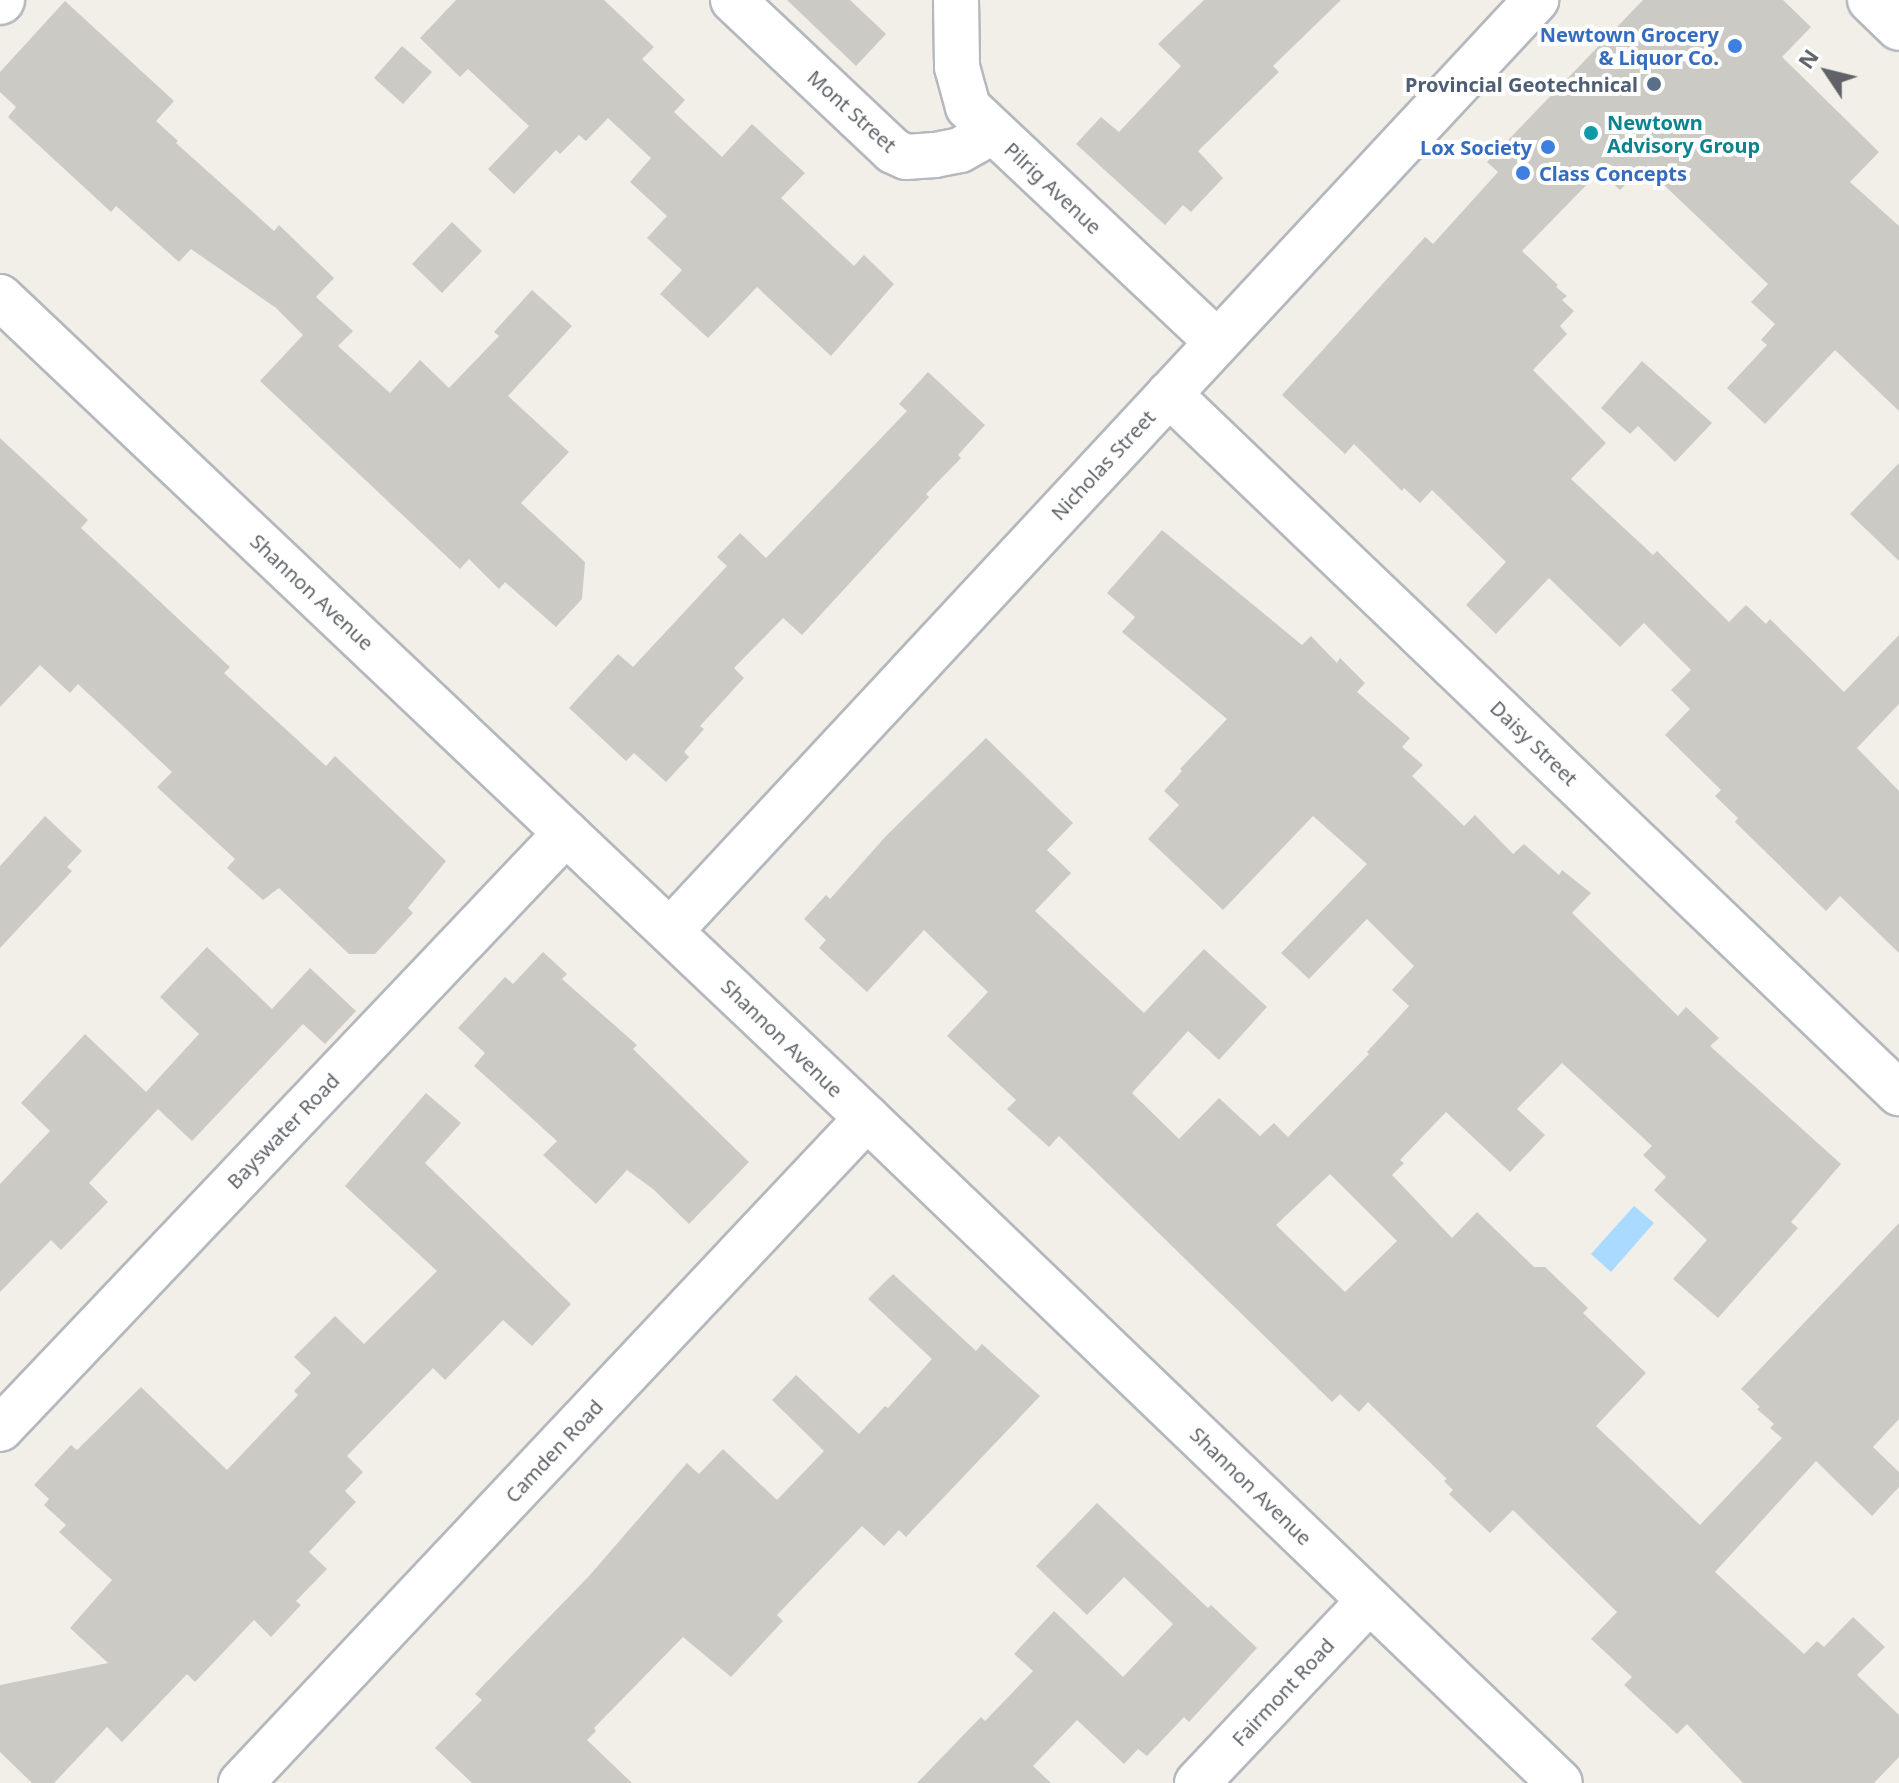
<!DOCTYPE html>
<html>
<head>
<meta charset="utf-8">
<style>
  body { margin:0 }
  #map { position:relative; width:1899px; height:1783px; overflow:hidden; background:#f1efe8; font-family:"Noto Sans",sans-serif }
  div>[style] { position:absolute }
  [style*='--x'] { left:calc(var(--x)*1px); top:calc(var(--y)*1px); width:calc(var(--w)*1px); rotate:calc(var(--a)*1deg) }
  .water>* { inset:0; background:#aadaff }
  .building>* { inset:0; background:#cccac5 }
  .roads { filter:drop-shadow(2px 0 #b5b8bc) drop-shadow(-2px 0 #b5b8bc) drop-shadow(0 2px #b5b8bc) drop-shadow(0 -2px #b5b8bc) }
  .street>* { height:44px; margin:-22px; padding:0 22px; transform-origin:22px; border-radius:22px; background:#fff }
  .secondary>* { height:44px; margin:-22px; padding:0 22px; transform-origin:22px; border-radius:22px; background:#fff }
  .dots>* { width:22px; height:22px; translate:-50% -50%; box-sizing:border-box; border:4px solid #fff; border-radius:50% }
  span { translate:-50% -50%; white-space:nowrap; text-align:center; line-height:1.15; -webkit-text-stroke:8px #fff; paint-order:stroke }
  .shop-label { font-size:20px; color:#366cbe; font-weight:700 }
  .right { translate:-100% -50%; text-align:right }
  .left { translate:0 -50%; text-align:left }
  .service-label { font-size:20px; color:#4e5e75; font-weight:700 }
  .street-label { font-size:20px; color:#5f6368 }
  .culture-label { font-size:20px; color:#0d838f; font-weight:700 }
  .north { position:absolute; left:1787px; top:32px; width:80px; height:80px; -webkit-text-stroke:6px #fff; paint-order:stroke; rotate:305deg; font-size:22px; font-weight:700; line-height:32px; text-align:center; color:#5f6368 }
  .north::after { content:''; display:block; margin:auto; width:28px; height:36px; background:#5f6368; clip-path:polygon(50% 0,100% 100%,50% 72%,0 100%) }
</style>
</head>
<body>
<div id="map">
  <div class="water">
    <i style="clip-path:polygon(1634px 1206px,1654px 1223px,1611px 1272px,1591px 1254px)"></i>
  </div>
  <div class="building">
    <i style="clip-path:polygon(456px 0,604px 0,654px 47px,642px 59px,685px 100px,674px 112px,722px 157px,752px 124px,805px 173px,781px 198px,854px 266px,864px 255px,894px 284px,831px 356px,757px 287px,708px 338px,660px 294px,682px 270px,647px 238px,667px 216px,630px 182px,651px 158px,608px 118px,586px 141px,579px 135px,560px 154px,556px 150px,514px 194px,488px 169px,529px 126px,468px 69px,460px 77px,420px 38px)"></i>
    <i style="clip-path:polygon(787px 0,850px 0,886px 34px,856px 66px)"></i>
    <i style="clip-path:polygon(1204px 0,1341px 0,1273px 66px,1279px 72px,1198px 151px,1223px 178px,1191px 212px,1183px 205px,1165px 225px,1076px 144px,1101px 117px,1119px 132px,1181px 66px,1158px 44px)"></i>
    <i style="clip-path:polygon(1643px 0,1783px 0,1811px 27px,1782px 57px,1879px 152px,1850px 182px,1899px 226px,1899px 411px,1835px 350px,1765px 424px,1727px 388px,1767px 345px,1761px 340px,1775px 324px,1751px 302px,1768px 284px,1644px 166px,1620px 190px,1600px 171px,1522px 251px,1558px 285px,1556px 287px,1567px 296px,1562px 300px,1574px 311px,1560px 326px,1567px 334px,1533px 370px,1606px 443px,1571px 479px,1653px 555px,1657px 551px,1729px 622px,1746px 605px,1766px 624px,1770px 619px,1844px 692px,1899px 635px,1899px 704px,1857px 748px,1899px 791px,1899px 953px,1840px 896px,1826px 911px,1735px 822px,1738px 818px,1715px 796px,1721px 790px,1665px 735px,1690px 709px,1671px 690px,1691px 670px,1644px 623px,1620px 647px,1549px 578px,1496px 634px,1466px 605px,1506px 562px,1432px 490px,1420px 503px,1404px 488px,1402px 491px,1354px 444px,1345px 454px,1282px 395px,1425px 237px,1433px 244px,1498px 172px,1487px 162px)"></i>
    <i style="clip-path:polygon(65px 1px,174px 101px,156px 121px,178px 141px,176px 143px,274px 231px,279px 225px,334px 278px,316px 297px,353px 331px,338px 346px,390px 393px,420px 360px,449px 388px,499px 336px,494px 332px,532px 290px,572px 326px,508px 396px,569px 452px,521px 503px,585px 562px,582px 599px,556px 627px,505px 582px,499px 589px,469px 559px,460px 569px,260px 381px,303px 335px,276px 308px,191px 249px,179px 262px,116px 206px,111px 212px,8px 117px,16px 107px,0 92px,0 72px)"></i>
    <i style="clip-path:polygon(402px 46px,432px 72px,403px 104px,374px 78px)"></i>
    <i style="clip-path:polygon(452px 222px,482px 251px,442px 293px,412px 264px)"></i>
    <i style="clip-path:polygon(1642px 361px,1712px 423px,1675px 462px,1638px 426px,1630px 434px,1601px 408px)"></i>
    <i style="clip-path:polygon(928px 372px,985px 425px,958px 455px,961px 458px,926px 494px,929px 497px,802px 635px,783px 618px,734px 668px,744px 678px,700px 726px,704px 729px,684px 752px,689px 757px,666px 782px,634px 753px,626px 761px,569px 708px,618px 654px,633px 667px,727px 566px,717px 557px,740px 533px,766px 558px,907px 411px,899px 404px)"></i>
    <i style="clip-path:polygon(0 438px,88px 520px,81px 528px,230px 667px,224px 673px,326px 766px,335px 756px,446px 861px,408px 908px,413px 913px,375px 954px,349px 954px,279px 888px,263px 900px,227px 868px,235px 859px,157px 787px,172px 772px,78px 684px,70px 693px,40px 665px,0 707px)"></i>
    <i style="clip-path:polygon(1899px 463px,1899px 561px,1850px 514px)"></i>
    <i style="clip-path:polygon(evenodd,1162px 530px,1302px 645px,1311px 636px,1337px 663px,1340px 658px,1365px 683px,1357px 692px,1410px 738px,1402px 747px,1423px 765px,1412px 776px,1464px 826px,1475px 815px,1513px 854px,1524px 844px,1559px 875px,1562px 870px,1591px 893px,1572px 913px,1678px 1016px,1686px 1007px,1719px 1038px,1710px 1046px,1841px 1164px,1791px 1222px,1798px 1228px,1718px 1318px,1673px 1279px,1707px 1240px,1654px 1190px,1666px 1177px,1643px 1155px,1652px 1146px,1562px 1063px,1517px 1109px,1545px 1135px,1510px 1172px,1446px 1112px,1400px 1160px,1404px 1163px,1392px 1175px,1452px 1238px,1477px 1212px,1534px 1267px,1545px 1267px,1588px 1308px,1583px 1313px,1646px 1373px,1596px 1426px,1700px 1525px,1782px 1438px,1770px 1428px,1774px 1424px,1757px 1409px,1760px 1407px,1741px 1389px,1899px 1223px,1899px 1419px,1873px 1447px,1899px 1472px,1899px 1487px,1872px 1516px,1816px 1461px,1715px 1572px,1804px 1654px,1817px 1641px,1824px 1647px,1853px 1617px,1885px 1647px,1857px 1675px,1899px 1715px,1899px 1757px,1874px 1783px,1743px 1783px,1687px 1724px,1677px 1734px,1624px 1685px,1632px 1677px,1591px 1639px,1617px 1612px,1513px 1510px,1490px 1533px,1449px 1494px,1453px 1490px,1444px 1481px,1447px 1479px,1368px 1402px,1359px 1412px,1340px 1394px,1332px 1402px,1059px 1136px,1049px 1147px,1007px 1109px,1016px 1100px,947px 1036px,988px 992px,924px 930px,867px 992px,819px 948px,826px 940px,804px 919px,826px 895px,830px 899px,886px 836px,986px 738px,1073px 823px,1047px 850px,1071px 873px,1035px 911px,1144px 1013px,1204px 949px,1267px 1007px,1219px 1060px,1188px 1031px,1132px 1093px,1179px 1139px,1219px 1098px,1260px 1136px,1274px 1123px,1288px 1137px,1369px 1054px,1367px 1052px,1409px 1006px,1392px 990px,1414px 966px,1367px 919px,1309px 979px,1281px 953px,1367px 864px,1313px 816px,1223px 910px,1148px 839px,1179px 805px,1164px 791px,1182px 771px,1180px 769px,1227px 719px,1122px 632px,1135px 617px,1107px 593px,1162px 530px,1330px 1174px,1397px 1241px,1345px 1292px,1276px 1225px,1330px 1174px)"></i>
    <i style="clip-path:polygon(45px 816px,82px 851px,67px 867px,72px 871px,0 948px,0 866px)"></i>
    <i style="clip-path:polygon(207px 947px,272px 1009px,310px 968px,356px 1011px,325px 1044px,303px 1024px,192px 1141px,158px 1109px,89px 1183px,108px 1202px,61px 1250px,51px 1240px,0 1292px,0 1184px,50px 1131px,21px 1103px,85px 1034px,146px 1092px,199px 1034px,160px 997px)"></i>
    <i style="clip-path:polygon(543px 952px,567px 974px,562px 979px,637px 1045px,633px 1049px,749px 1162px,689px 1224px,653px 1189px,627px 1170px,596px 1204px,543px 1155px,557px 1141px,474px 1066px,485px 1053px,458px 1028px,505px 977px,513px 984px)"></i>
    <i style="clip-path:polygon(426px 1093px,461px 1123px,425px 1163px,571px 1304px,532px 1346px,503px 1320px,445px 1380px,433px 1368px,347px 1456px,363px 1472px,345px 1491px,356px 1502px,309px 1552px,327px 1569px,296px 1601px,301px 1605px,271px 1637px,254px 1620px,195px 1682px,187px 1674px,122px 1742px,107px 1727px,54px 1783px,32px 1783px,0 1752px,0 1685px,108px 1663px,70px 1628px,112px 1580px,59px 1532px,66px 1525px,44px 1505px,49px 1499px,34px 1485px,71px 1445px,77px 1450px,141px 1387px,227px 1470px,298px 1395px,294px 1391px,311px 1373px,294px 1357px,335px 1316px,364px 1344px,437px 1271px,345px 1186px)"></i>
    <i style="clip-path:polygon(893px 1274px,976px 1351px,982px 1344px,1040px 1396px,906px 1537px,899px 1530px,884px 1546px,862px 1526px,777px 1615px,783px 1621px,731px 1677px,683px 1637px,594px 1728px,596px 1731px,587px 1740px,632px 1783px,472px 1783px,435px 1748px,482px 1700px,475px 1694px,589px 1576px,687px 1463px,699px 1474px,723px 1449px,777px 1500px,824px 1451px,772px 1400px,796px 1375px,859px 1434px,885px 1406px,888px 1408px,932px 1359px,868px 1299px)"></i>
    <i style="clip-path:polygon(1097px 1503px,1208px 1608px,1211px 1605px,1257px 1648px,1189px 1722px,1184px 1717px,1147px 1756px,1138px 1749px,1124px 1764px,1077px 1720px,1033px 1766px,1051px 1783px,917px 1783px,981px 1717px,985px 1721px,1033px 1671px,1014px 1654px,1054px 1611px,1123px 1677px,1173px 1624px,1124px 1577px,1087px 1615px,1036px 1566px)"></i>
  </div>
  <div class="roads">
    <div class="street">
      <i style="--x:733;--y:0;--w:220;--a:43.3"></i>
      <i style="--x:893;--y:151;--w:14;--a:25"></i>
      <i style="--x:906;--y:157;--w:29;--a:-4"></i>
      <i style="--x:935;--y:155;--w:25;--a:-11"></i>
      <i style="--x:960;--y:150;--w:38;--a:-29"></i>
      <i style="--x:956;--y:0;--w:67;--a:89.1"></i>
      <i style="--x:957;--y:67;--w:41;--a:74.6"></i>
      <i style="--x:968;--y:107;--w:342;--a:43.3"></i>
      <i style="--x:1870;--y:0;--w:40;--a:44"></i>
      <i style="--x:0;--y:2;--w:3;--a:-45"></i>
      <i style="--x:1169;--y:394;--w:1011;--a:43.76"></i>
      <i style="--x:670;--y:931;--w:1272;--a:-47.07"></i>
      <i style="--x:0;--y:1429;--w:822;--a:-46.48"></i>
      <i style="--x:1197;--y:1783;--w:250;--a:-46.6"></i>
    </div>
    <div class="secondary">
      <i style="--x:0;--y:297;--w:1194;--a:43.44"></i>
      <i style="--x:867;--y:1118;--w:960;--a:43.82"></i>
      <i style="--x:241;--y:1783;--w:913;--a:-46.73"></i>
    </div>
  </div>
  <div class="dots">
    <i style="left:1735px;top:46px;background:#3f7fe0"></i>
    <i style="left:1654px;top:84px;background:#5c6f8a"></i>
    <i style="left:1591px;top:133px;background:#0f9aa8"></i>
    <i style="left:1548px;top:147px;background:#3f7fe0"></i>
    <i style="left:1523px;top:173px;background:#3f7fe0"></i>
  </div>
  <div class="shop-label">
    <span class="right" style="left:1719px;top:46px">Newtown Grocery<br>&amp; Liquor Co.</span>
    <span class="right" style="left:1532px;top:147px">Lox Society</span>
    <span class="left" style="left:1539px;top:173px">Class Concepts</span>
  </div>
  <div class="service-label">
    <span class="right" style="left:1638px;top:84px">Provincial Geotechnical</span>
  </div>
  <div class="street-label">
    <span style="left:852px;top:111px;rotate:42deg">Mont Street</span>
    <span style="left:1053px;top:188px;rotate:43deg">Pilrig Avenue</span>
    <span style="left:1103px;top:465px;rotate:-47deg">Nicholas Street</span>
    <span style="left:312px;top:592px;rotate:43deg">Shannon Avenue</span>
    <span style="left:1534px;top:743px;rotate:44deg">Daisy Street</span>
    <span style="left:782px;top:1038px;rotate:44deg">Shannon Avenue</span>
    <span style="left:283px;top:1131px;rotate:-46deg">Bayswater Road</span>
    <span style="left:554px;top:1451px;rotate:-47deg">Camden Road</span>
    <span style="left:1251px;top:1486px;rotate:44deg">Shannon Avenue</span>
    <span style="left:1283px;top:1692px;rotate:-47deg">Fairmont Road</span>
  </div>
  <div class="culture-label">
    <span class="left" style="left:1607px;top:134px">Newtown<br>Advisory Group</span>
  </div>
  <div class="north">N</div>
</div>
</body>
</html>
